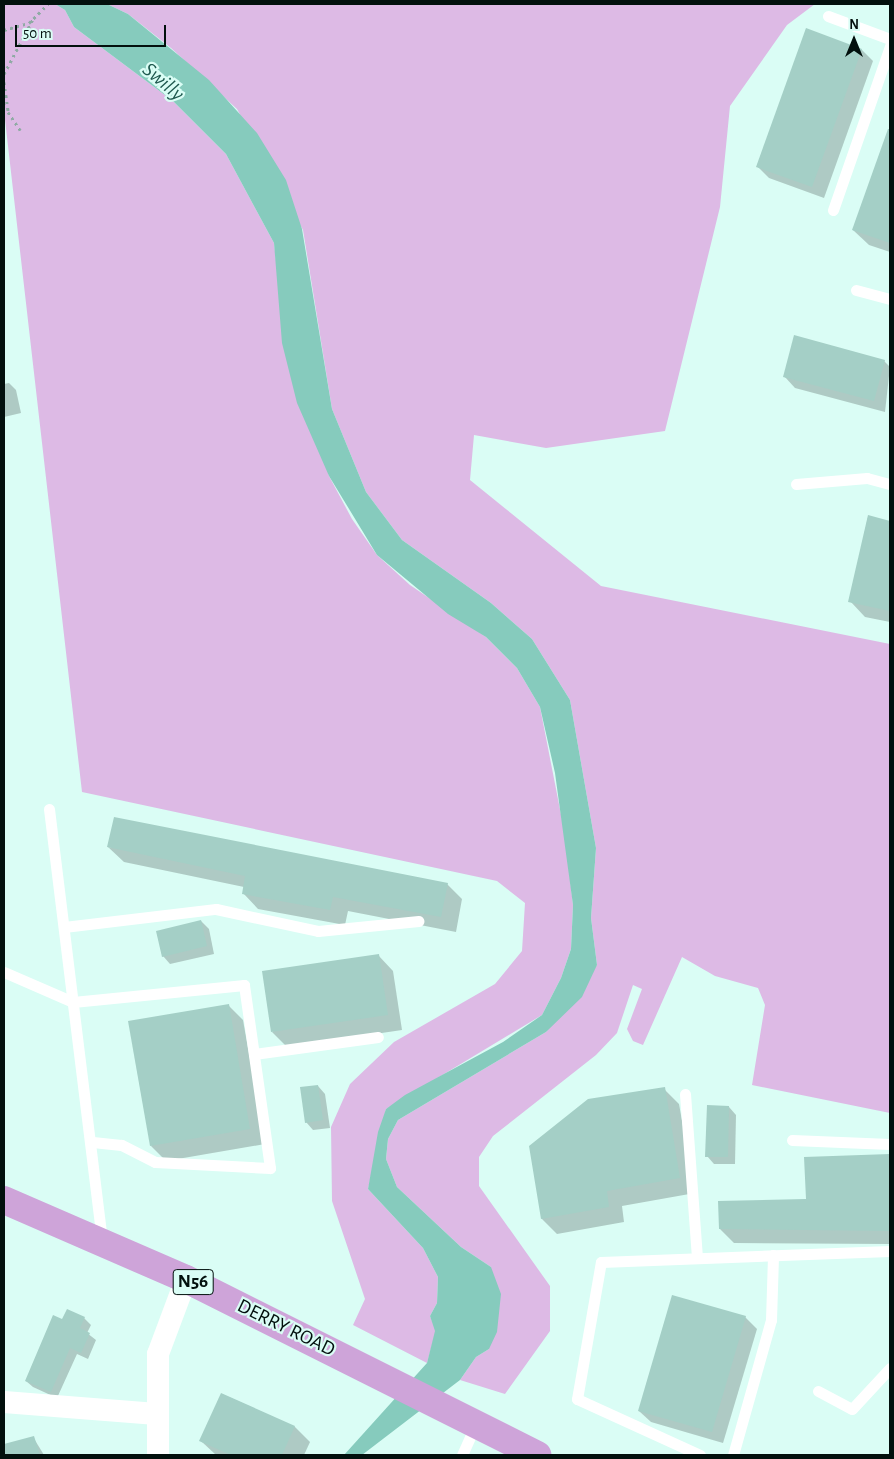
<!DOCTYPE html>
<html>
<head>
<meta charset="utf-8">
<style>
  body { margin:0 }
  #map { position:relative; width:894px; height:1459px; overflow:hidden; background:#dafdf5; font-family:"Alegreya Sans",sans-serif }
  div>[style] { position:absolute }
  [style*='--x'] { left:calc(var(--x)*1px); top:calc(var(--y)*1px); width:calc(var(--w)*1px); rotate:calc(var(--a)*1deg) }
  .green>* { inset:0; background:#ddbae5 }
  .water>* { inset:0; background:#86cbbd }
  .shadow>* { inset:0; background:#0003 }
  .building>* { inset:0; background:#a4cfc6 }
  .path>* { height:3px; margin-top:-1.5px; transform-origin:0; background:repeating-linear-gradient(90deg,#8faaa4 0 2.5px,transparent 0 6.5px) }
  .lane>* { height:11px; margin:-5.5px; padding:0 5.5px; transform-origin:5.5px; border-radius:5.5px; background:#fff }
  .street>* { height:22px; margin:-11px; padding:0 11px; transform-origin:11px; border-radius:11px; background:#fff }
  .primary>* { height:28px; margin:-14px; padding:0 14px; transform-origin:14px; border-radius:14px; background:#cea4d9 }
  span { translate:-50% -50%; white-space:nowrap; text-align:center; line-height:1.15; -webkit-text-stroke:4.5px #dafdf5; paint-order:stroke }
  .shield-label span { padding:1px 4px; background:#dafdf5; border:1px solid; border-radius:4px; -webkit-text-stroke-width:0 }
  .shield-label { font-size:19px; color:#02100d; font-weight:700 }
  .street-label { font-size:20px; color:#02100d }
  .water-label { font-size:21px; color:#1f594f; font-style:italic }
  .frame { position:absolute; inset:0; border:5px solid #02100d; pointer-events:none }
  .north { position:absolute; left:829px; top:15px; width:50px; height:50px; -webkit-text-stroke:4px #dafdf5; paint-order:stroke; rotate:0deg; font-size:14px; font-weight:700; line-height:20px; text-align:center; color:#02100d }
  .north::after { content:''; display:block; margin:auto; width:18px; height:22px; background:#02100d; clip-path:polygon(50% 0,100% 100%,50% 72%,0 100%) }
  .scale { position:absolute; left:15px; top:25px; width:151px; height:22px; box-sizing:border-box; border:2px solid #02100d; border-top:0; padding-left:6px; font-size:15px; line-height:18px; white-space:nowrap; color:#02100d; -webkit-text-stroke:4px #dafdf5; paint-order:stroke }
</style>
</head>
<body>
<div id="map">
  <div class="green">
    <i style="clip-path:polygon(4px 4px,55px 4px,65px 10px,74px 27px,173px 101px,226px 154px,274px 243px,279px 286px,329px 476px,352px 519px,377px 555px,410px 585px,486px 637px,517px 668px,540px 707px,565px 835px,573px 905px,571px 949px,561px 978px,542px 1015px,386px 1109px,368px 1189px,423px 1248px,438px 1277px,437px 1303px,430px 1316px,436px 1331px,427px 1363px,353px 1325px,365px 1299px,332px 1201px,331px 1127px,350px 1084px,394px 1042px,495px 984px,522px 951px,525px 903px,497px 881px,82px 792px,4px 111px)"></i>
    <i style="clip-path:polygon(107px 4px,815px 4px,787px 25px,730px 106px,720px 207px,665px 431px,546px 448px,474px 435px,470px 480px,601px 586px,890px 644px,890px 1113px,752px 1085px,765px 1005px,758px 988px,715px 976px,682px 957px,643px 1045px,633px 1041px,627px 1029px,642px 989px,633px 985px,617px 1033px,596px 1055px,493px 1136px,479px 1157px,479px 1186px,550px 1286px,550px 1331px,505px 1394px,460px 1380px,476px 1357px,489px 1349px,491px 1267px,461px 1247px,397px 1187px,386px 1159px,388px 1139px,398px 1120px,546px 1032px,597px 965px,591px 918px,596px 848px,570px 700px,532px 639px,491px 603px,402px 540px,366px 492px,332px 409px,303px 230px,237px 109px,171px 48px,128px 14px)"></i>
  </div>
  <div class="water">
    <i style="clip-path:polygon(55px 4px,107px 4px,128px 14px,209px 80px,257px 133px,286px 180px,302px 229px,332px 409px,366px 492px,402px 540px,491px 603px,532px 639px,570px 700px,596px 848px,591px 918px,597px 965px,582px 997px,546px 1032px,398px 1120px,388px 1139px,386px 1159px,397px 1187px,461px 1247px,491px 1267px,501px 1294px,497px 1332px,489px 1349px,476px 1357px,460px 1380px,362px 1455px,344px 1455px,427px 1363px,435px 1331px,430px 1316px,437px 1303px,438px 1277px,423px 1248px,368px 1189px,378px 1132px,386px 1109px,405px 1095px,503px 1042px,542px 1015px,561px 978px,571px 949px,573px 905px,555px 773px,540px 707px,517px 668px,486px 637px,448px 614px,377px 555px,329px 476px,297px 403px,282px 343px,274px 243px,226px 154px,173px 101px,74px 27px,65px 10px)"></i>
  </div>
  <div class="shadow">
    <i style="clip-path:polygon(807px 30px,862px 50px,873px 61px,824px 198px,769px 178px,757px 166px)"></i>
    <i style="clip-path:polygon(890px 126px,890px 252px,869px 245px,853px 230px)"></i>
    <i style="clip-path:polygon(884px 361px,890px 367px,885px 412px,795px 388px,784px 376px)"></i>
    <i style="clip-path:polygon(9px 383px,16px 390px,21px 413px,4px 417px,4px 384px)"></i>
    <i style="clip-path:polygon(868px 517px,890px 522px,890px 622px,865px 617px,850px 601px)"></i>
    <i style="clip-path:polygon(108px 847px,447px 884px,462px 899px,456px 932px,348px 911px,345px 925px,258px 909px,243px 893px,244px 887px,124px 862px)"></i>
    <i style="clip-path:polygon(201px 921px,209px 929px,214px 954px,170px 964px,163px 956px)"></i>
    <i style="clip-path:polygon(378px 955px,393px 971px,402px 1030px,287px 1047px,272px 1032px)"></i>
    <i style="clip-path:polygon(228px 1005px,243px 1020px,265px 1144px,166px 1161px,151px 1146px)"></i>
    <i style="clip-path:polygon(318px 1086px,325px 1094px,330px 1128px,313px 1130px,306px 1122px)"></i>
    <i style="clip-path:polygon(664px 1089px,679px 1104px,695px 1193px,622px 1206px,624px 1222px,557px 1234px,542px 1219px,530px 1147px)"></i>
    <i style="clip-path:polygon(729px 1107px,736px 1115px,735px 1164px,714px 1164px,707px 1156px)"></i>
    <i style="clip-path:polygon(890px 1155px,890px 1244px,734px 1243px,720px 1229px,807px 1200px,806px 1158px)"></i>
    <i style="clip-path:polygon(745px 1317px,757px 1329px,723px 1443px,651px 1422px,639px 1411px)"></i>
    <i style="clip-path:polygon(84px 1318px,91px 1325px,87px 1333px,96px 1340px,88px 1359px,77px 1354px,57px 1398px,33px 1387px,26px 1381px,63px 1321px)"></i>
    <i style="clip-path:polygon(222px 1394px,295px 1427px,310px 1442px,304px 1455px,216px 1455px,201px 1441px)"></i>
    <i style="clip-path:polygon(33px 1437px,44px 1455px,4px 1455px,4px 1446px)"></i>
  </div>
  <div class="building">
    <i style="clip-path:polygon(806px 28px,862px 49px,812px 187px,756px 167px)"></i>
    <i style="clip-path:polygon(888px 129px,890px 129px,890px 243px,852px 230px)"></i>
    <i style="clip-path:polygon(794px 335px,885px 360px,874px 401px,783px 377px)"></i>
    <i style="clip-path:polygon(868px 515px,890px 521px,890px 611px,848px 602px)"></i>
    <i style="clip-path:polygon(114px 817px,448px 883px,441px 917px,333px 897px,330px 910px,242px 894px,245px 876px,107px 847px)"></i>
    <i style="clip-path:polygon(201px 920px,207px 946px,162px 957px,156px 931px)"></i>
    <i style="clip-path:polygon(379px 954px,388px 1015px,271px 1032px,262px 971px)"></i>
    <i style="clip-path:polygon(229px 1004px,250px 1129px,150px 1146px,128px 1021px)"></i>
    <i style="clip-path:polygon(318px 1085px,323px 1120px,305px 1123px,300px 1087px)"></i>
    <i style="clip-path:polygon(665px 1087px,680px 1178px,607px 1191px,609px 1207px,541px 1219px,529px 1146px,588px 1099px)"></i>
    <i style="clip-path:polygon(707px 1105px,729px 1106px,728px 1157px,705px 1157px)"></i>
    <i style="clip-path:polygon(890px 1154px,890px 1231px,719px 1229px,718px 1201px,806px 1199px,804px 1157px)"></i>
    <i style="clip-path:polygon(672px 1295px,746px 1316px,712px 1432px,638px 1411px)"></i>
    <i style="clip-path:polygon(67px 1309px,85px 1317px,80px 1328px,90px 1333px,81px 1353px,70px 1348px,51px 1392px,25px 1381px,53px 1315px,62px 1319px)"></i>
    <i style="clip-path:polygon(221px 1393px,295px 1426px,282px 1455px,231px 1455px,199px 1441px)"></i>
    <i style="clip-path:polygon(34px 1436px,40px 1455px,4px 1455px,4px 1444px)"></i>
  </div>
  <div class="path">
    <i style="--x:4;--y:30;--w:26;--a:-16"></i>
    <i style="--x:29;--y:23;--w:27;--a:-45"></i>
    <i style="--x:4;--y:74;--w:62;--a:-62.2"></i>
    <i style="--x:4;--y:82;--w:30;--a:82"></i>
    <i style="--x:8;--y:112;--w:22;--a:56"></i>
  </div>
  <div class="lane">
    <i style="--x:828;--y:16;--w:66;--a:20.4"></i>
    <i style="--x:833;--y:210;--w:174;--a:-70.8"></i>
    <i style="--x:856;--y:290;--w:35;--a:15"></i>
    <i style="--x:796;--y:484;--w:71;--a:-4.8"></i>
    <i style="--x:867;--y:478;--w:24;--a:15"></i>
    <i style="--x:49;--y:809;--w:435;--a:83"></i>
    <i style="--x:64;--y:927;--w:153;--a:-6.8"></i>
    <i style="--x:216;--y:909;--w:104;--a:12.2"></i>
    <i style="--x:318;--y:931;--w:101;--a:-5.7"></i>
    <i style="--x:4;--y:972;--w:75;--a:23.5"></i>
    <i style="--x:73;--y:1002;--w:172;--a:-5.7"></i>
    <i style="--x:244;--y:985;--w:185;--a:81.9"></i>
    <i style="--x:270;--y:1168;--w:115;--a:-177"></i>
    <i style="--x:155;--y:1162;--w:38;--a:-153"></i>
    <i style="--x:121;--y:1145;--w:31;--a:-174"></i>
    <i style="--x:254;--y:1054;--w:125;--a:-7.8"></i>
    <i style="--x:685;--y:1094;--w:164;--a:85.8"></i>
    <i style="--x:792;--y:1140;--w:98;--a:2.3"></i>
    <i style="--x:818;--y:1391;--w:38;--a:28"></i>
    <i style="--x:852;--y:1409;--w:56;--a:-47.2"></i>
    <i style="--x:462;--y:1455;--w:34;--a:-66"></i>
    <i style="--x:700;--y:1455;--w:135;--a:-155.5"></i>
    <i style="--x:577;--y:1399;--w:139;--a:-80.1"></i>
    <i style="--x:601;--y:1262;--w:289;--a:-2.2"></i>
    <i style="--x:733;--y:1455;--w:140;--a:-74.3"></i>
    <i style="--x:771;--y:1320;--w:65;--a:-88.2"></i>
  </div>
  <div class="street">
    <i style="--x:4;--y:1402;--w:153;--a:4.5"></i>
    <i style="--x:158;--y:1455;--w:101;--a:-90"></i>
    <i style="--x:158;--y:1354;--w:80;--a:-69.5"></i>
  </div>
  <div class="primary">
    <i style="--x:4;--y:1200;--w:198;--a:23.5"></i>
    <i style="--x:186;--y:1279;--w:393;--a:26.6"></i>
  </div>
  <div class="shield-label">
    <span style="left:193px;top:1282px">N56</span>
  </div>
  <div class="street-label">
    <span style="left:286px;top:1328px;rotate:26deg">DERRY ROAD</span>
  </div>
  <div class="water-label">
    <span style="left:163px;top:82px;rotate:40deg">Swilly</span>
  </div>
  <div class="frame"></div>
  <div class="north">N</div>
  <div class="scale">50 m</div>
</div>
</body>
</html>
